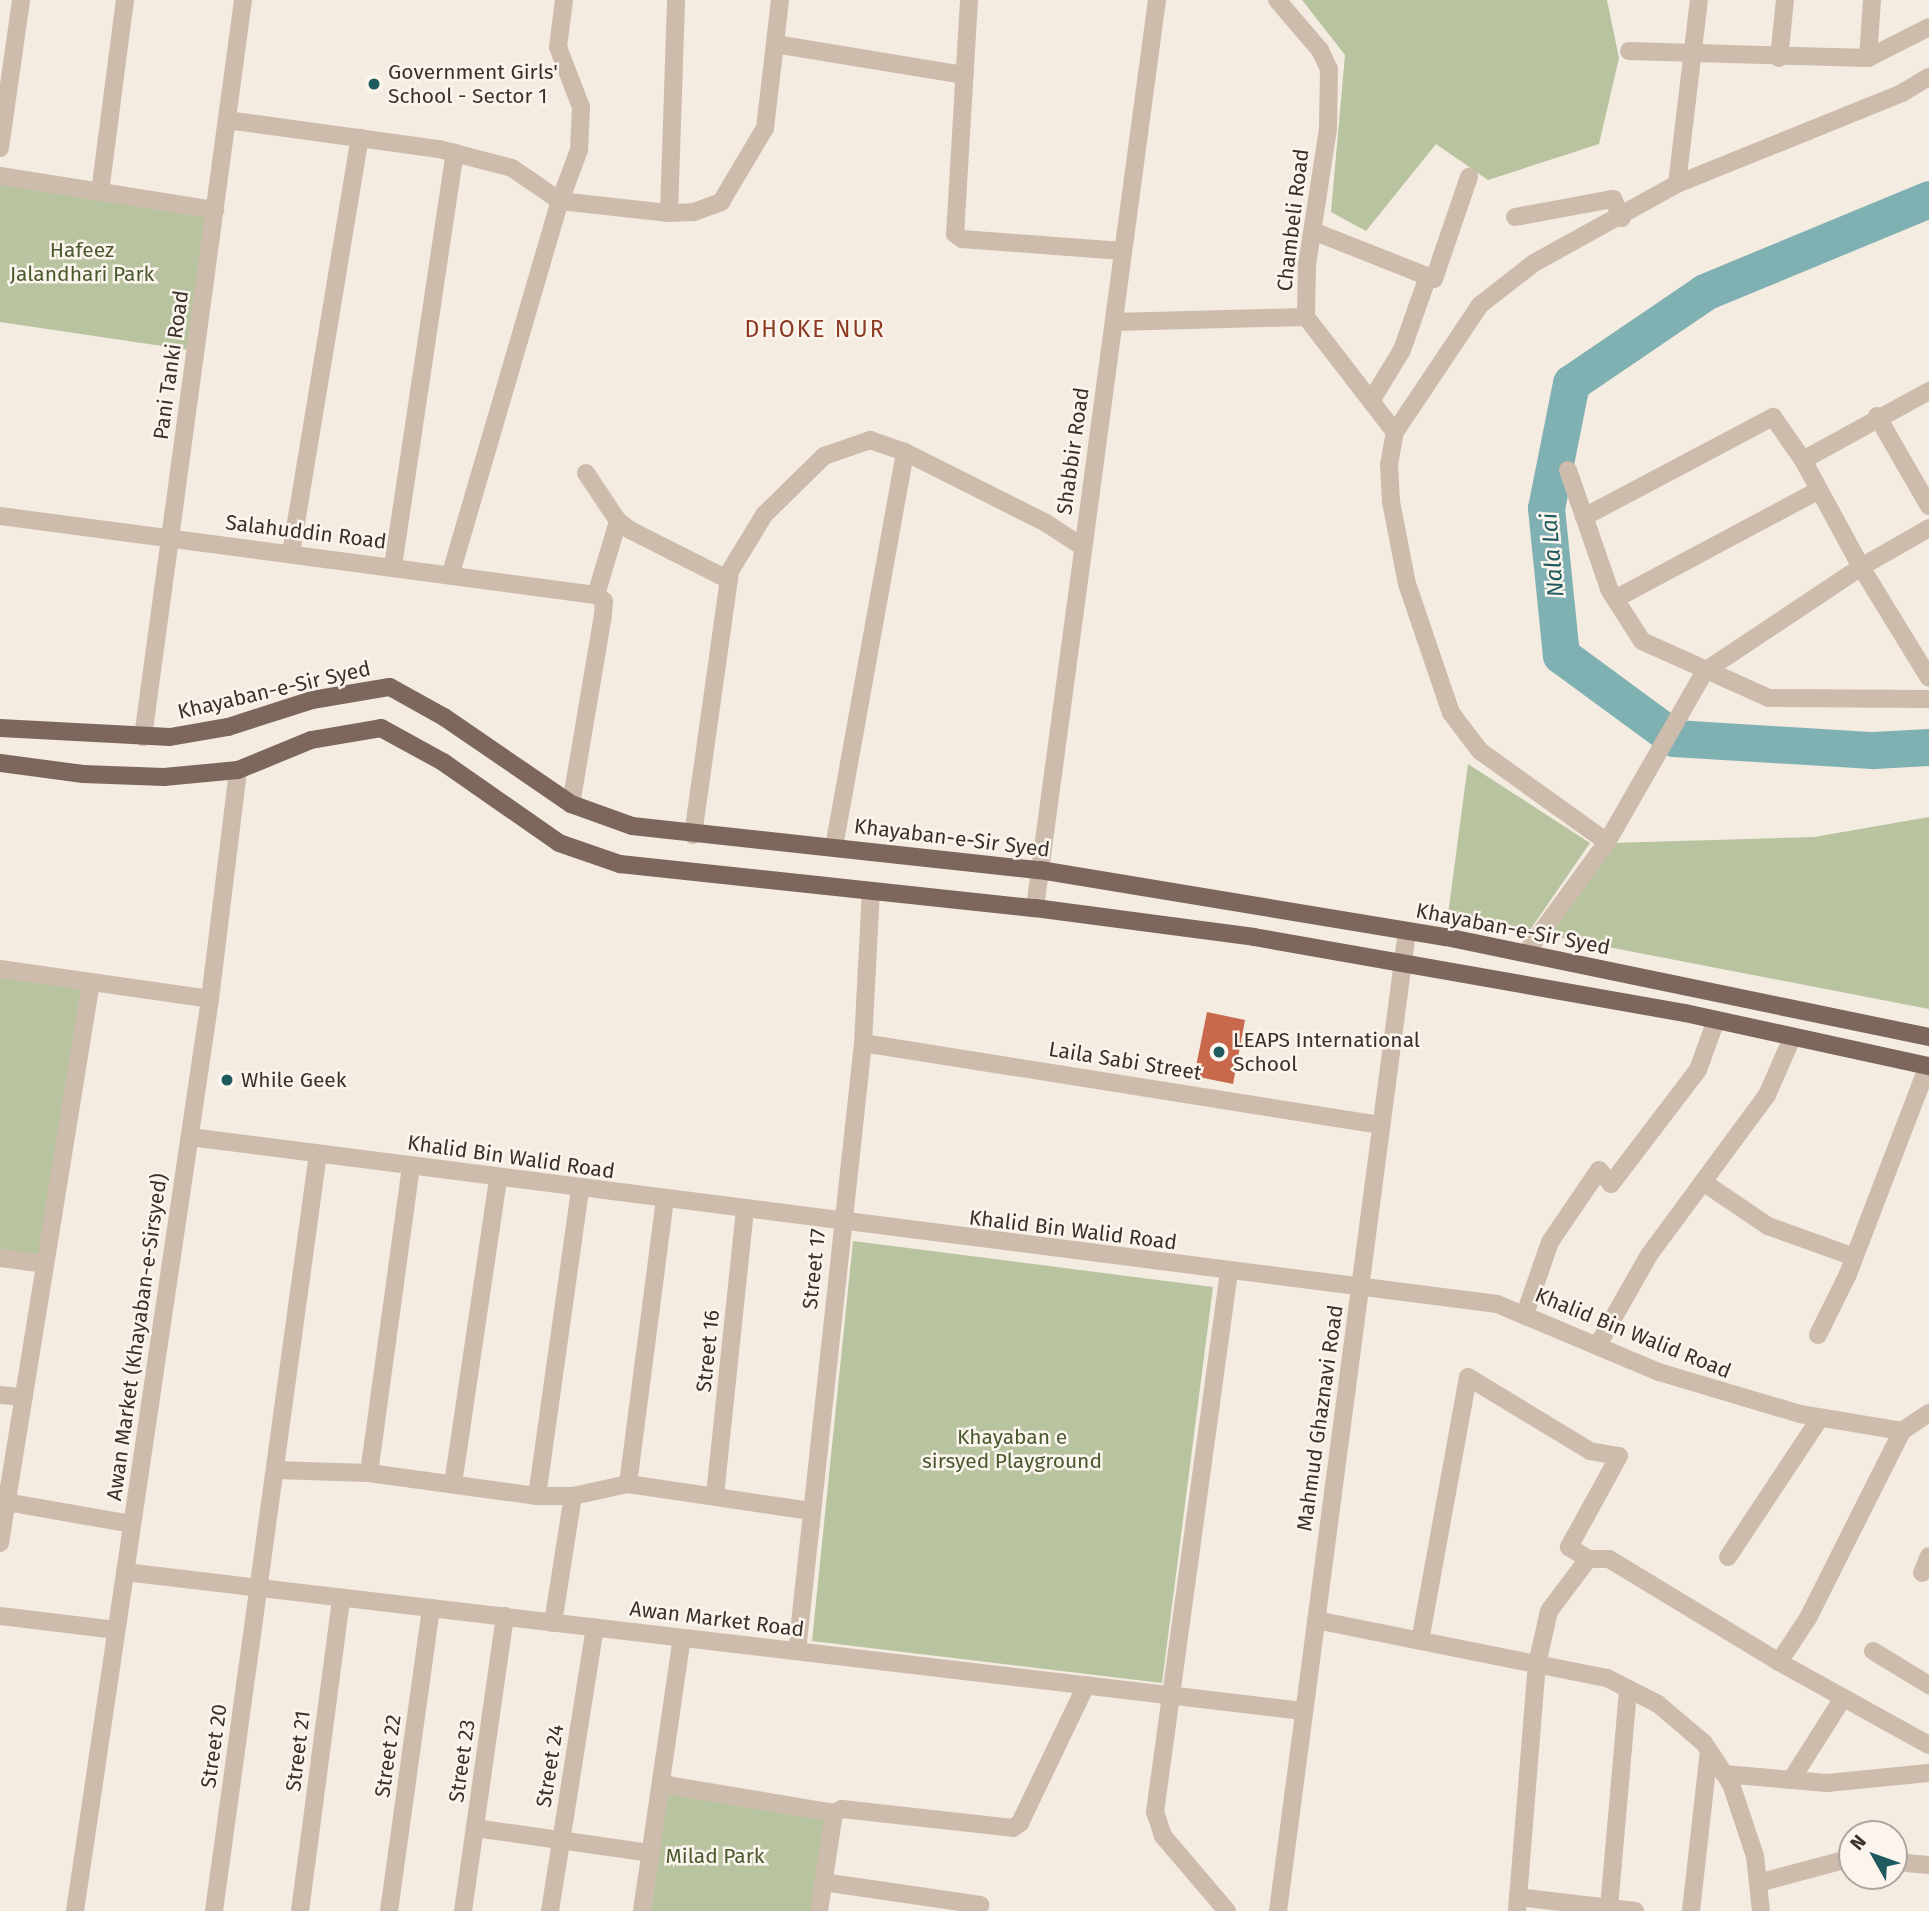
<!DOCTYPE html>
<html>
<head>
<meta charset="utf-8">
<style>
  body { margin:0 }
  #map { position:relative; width:1929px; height:1911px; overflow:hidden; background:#f4ebe1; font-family:"Fira Sans",sans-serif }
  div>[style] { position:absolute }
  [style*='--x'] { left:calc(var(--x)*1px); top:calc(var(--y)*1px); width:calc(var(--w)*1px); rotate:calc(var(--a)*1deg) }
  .green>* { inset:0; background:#b8c4a0 }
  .river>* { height:37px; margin:-18.5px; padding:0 18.5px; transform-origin:18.5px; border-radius:18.5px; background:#7fb0b2 }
  .building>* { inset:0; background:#c8694b }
  .minor>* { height:18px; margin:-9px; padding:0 9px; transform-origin:9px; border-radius:9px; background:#cdbbac }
  .major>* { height:18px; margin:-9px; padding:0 9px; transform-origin:9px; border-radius:9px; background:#7d675c }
  .dots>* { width:19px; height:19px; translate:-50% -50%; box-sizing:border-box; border:4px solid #fbf5ee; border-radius:50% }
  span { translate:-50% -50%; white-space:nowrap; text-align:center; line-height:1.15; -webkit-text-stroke:5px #fbf5ee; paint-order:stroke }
  .poi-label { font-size:21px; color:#3b302b }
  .left { translate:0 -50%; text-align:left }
  .street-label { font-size:21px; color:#3b302b }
  .park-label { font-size:21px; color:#4a5a2e }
  .neighbourhood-label { font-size:23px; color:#8c3b22; letter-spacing:2px }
  .water-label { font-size:23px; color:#1f5a5e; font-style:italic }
  .north { position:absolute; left:1838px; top:1820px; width:70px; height:70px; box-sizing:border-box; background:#fbf5ee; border:2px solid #aea6a0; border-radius:50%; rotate:310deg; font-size:19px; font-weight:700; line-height:28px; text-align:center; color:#3b302b }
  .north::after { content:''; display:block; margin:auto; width:24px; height:32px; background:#1f5a5e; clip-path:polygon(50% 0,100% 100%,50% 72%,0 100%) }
</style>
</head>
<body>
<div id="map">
  <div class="green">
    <i style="clip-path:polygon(1302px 0,1607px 0,1619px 58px,1599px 144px,1488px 180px,1436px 144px,1366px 231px,1331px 212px,1345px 55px)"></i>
    <i style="clip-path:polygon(0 176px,215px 210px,196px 351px,0 322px)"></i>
    <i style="clip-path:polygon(1468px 764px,1590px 843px,1528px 933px,1447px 922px)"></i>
    <i style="clip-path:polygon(1929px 817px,1929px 1009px,1541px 934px,1612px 843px,1814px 837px)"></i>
    <i style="clip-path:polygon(0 969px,91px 982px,45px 1264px,0 1258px)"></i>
    <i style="clip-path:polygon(853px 1241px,1213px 1287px,1162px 1683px,812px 1641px)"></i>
    <i style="clip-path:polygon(667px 1794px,828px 1816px,812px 1911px,651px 1911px)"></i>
  </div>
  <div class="river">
    <i style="--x:1929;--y:199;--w:243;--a:157.5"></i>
    <i style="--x:1705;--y:292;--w:162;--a:145.8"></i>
    <i style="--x:1571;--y:383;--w:127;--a:101.3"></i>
    <i style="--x:1546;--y:508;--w:148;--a:84.2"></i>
    <i style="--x:1561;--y:655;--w:140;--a:36.3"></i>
    <i style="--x:1674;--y:738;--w:199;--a:3.5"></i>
    <i style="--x:1873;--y:750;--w:56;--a:-3.1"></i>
  </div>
  <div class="building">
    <i style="clip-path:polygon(1207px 1012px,1245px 1020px,1233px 1084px,1194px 1076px)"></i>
  </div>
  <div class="minor">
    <i style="--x:969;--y:0;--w:234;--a:93.4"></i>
    <i style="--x:955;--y:234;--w:9;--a:36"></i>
    <i style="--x:962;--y:239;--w:161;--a:4.3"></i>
    <i style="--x:1277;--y:0;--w:66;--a:49.3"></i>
    <i style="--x:1320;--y:50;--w:21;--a:65"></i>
    <i style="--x:1329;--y:69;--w:60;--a:91"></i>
    <i style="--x:1328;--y:129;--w:137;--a:98.8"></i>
    <i style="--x:1307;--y:264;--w:53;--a:91.1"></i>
    <i style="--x:1306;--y:317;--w:145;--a:52.3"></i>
    <i style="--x:775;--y:44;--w:192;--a:9.3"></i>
    <i style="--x:1629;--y:51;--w:239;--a:1.7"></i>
    <i style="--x:1868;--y:58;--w:68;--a:-26.9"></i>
    <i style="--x:1779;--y:58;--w:58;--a:-84.1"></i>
    <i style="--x:1868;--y:58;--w:58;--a:-86.1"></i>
    <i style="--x:227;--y:120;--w:214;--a:7.8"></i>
    <i style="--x:439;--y:149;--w:75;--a:14.6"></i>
    <i style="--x:512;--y:168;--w:58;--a:34.5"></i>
    <i style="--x:560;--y:201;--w:110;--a:6.3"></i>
    <i style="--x:669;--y:213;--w:25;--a:-2"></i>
    <i style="--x:694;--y:212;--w:29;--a:-20"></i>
    <i style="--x:721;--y:202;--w:86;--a:-59.3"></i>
    <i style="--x:765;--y:128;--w:129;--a:-83.3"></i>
    <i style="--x:0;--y:148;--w:149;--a:-81.9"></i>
    <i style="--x:0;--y:176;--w:218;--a:9"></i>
    <i style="--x:1677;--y:184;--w:185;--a:-83.2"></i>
    <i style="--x:100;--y:192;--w:194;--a:-82.6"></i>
    <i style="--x:669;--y:213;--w:213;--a:-88.1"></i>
    <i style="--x:1515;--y:217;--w:100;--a:-10.4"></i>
    <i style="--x:1613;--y:199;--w:21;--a:65"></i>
    <i style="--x:1313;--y:231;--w:130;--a:21.6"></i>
    <i style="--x:1434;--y:279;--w:108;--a:-71.1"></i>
    <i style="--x:1114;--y:322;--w:192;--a:-1.5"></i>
    <i style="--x:1371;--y:401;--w:60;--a:-58.7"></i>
    <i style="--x:1402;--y:350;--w:78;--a:-70.6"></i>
    <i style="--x:1877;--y:416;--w:104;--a:60"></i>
    <i style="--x:1803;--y:460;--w:144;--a:-28.7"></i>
    <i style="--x:1568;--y:470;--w:128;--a:70.9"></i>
    <i style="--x:1610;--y:591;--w:59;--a:57.4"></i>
    <i style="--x:1642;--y:641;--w:139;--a:24.2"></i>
    <i style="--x:1769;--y:698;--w:160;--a:0.4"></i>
    <i style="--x:586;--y:473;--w:58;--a:56.3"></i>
    <i style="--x:618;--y:521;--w:15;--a:37"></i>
    <i style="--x:630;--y:530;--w:111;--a:26.8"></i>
    <i style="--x:0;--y:516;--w:601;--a:7.55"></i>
    <i style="--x:596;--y:595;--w:10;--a:37"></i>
    <i style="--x:604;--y:601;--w:14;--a:94"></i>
    <i style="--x:603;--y:615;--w:192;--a:99.6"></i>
    <i style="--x:1584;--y:517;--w:214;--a:-27.9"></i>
    <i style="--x:1773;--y:417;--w:52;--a:55.1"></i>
    <i style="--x:1803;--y:460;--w:122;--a:61.5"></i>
    <i style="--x:1861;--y:567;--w:130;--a:58.5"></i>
    <i style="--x:291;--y:553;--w:421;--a:-80.6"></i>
    <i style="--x:393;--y:566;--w:418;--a:-81.5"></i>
    <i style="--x:451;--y:573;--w:388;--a:-73.7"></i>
    <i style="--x:560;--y:201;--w:54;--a:-69.6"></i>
    <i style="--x:579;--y:150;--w:43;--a:-87.3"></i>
    <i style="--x:581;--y:107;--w:64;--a:-111"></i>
    <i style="--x:558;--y:47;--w:47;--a:-82.7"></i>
    <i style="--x:596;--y:595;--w:77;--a:-73.4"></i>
    <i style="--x:1615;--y:599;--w:231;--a:-28.1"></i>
    <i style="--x:143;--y:737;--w:744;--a:-82.27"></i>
    <i style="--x:693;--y:835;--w:267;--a:-82"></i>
    <i style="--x:730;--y:571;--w:66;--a:-58.7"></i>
    <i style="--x:764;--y:515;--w:84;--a:-44.5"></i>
    <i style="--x:824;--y:456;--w:49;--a:-19.2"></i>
    <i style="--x:870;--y:440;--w:37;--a:19"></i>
    <i style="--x:905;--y:452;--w:158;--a:26.7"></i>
    <i style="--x:1046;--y:523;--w:44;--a:33"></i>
    <i style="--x:1607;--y:842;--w:156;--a:-144.4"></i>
    <i style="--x:1480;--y:751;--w:48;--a:-127.3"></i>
    <i style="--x:1451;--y:713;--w:136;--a:-108.8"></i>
    <i style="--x:1407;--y:584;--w:84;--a:-101"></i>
    <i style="--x:1391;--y:502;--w:37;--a:-93"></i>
    <i style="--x:1389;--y:465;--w:34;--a:-80"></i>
    <i style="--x:1395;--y:432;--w:153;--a:-56.2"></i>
    <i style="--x:1480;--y:305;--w:68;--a:-37.9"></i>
    <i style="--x:1534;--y:263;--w:163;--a:-28.9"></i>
    <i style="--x:1677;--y:184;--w:243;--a:-22"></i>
    <i style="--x:1902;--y:93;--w:31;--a:-31"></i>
    <i style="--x:834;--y:847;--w:401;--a:-79.8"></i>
    <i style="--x:1035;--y:908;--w:916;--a:-82.35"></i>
    <i style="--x:1526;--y:953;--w:137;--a:-53.9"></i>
    <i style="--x:1607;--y:842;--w:197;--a:-60.2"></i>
    <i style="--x:1705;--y:671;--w:187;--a:-33.7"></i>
    <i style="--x:1861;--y:567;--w:78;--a:-29.8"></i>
    <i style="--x:0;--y:969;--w:212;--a:8.1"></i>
    <i style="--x:863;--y:1043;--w:523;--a:9.01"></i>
    <i style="--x:190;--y:1137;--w:1318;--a:7.28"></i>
    <i style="--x:1497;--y:1304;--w:176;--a:22.8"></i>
    <i style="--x:1659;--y:1372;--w:147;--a:16.6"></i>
    <i style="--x:1800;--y:1414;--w:103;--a:9.5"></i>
    <i style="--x:1902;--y:1431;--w:32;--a:-34"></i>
    <i style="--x:1703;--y:1182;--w:78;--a:34.1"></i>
    <i style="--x:1768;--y:1226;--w:91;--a:19.8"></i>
    <i style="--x:0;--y:1258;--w:45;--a:7.6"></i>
    <i style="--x:1525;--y:1314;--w:76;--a:-70.9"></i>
    <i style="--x:1550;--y:1242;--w:87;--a:-55.8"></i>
    <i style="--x:1599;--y:1170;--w:18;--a:49"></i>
    <i style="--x:1611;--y:1184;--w:143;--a:-52.7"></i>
    <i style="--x:1698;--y:1070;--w:53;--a:-70.2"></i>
    <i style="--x:1818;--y:1335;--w:68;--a:-63.8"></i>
    <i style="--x:1848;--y:1274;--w:223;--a:-69"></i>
    <i style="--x:1598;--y:1345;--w:103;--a:-60.5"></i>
    <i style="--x:1649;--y:1255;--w:199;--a:-53.6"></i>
    <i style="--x:1767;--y:1095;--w:62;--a:-66.3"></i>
    <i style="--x:0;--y:1395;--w:24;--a:5"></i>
    <i style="--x:275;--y:1470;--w:94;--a:1.8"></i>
    <i style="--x:369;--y:1473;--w:170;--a:7.8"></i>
    <i style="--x:537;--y:1496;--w:36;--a:0"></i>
    <i style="--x:573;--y:1496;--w:56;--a:-12.3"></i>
    <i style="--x:628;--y:1484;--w:185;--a:8.4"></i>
    <i style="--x:369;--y:1473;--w:309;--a:-82.2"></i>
    <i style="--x:453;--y:1484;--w:309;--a:-81.6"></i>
    <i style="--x:628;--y:1484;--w:286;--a:-82.6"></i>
    <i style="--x:715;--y:1495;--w:286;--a:-84"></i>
    <i style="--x:537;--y:1496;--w:310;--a:-82"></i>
    <i style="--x:6;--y:1502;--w:128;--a:9.9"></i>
    <i style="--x:0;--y:1543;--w:568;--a:-80.79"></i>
    <i style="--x:1728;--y:1557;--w:167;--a:-56.5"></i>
    <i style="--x:125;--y:1572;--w:1186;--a:6.73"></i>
    <i style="--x:1922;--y:1573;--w:18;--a:-68"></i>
    <i style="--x:0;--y:1616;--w:117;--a:6.9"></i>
    <i style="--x:1316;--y:1620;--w:297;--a:11.3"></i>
    <i style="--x:1607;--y:1678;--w:57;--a:27"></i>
    <i style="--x:1658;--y:1704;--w:60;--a:40.3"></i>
    <i style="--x:1704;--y:1743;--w:49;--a:56.6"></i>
    <i style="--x:1731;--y:1784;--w:76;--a:71.6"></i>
    <i style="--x:1755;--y:1856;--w:55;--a:83.8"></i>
    <i style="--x:553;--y:1623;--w:129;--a:-81.1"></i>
    <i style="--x:1420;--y:1641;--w:268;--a:-79.7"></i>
    <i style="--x:1468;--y:1377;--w:143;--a:31.2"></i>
    <i style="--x:1590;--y:1451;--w:29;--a:10"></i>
    <i style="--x:1619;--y:1456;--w:104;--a:118.8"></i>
    <i style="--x:1569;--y:1547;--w:22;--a:32"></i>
    <i style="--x:797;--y:1651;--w:612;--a:-83.8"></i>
    <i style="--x:863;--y:1043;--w:152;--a:-87"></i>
    <i style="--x:1873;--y:1651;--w:66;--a:31.3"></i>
    <i style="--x:1779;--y:1662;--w:53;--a:-56.6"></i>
    <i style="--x:1808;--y:1618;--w:209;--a:-63.3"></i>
    <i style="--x:1724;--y:1774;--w:103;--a:5"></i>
    <i style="--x:1827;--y:1783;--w:102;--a:-5.6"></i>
    <i style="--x:1791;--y:1780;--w:97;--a:-57.6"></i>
    <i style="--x:661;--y:1784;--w:175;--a:9.5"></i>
    <i style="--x:834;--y:1813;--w:9;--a:-27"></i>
    <i style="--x:842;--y:1809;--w:172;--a:6.3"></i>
    <i style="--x:1013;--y:1828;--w:9;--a:-36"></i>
    <i style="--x:1020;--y:1823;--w:153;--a:-64.4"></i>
    <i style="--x:475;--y:1828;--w:178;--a:8.1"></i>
    <i style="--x:1894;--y:1862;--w:35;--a:5"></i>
    <i style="--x:823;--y:1882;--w:159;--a:8.3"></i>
    <i style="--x:1758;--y:1883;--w:97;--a:-14.9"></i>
    <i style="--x:1518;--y:1897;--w:118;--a:6.8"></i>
    <i style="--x:1609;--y:1908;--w:220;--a:-85"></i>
    <i style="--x:75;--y:1911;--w:922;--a:-81.58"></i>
    <i style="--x:210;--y:999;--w:231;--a:-83"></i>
    <i style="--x:214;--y:1911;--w:764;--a:-82.18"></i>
    <i style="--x:300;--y:1911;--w:316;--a:-82.5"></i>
    <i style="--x:389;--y:1911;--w:306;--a:-82.1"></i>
    <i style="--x:463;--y:1911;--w:298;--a:-81.9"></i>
    <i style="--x:550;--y:1911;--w:287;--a:-81"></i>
    <i style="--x:642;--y:1911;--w:276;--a:-81.7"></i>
    <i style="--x:819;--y:1911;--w:99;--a:-81.3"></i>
    <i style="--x:1227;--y:1911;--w:99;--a:-130.5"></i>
    <i style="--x:1163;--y:1836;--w:25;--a:-108"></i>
    <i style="--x:1155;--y:1812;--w:545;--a:-82.2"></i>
    <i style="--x:1278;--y:1911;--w:988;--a:-82.5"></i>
    <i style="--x:1517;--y:1911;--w:248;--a:-85.4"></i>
    <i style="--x:1537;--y:1664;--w:54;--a:-77.2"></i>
    <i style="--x:1549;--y:1611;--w:65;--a:-53.1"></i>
    <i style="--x:1588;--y:1559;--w:21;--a:0"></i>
    <i style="--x:1609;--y:1559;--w:199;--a:31.2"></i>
    <i style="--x:1779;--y:1662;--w:171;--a:29"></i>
    <i style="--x:1691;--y:1911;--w:161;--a:-83.6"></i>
  </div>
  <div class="major">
    <i style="--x:0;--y:728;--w:170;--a:3"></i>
    <i style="--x:170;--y:737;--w:59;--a:-9.8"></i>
    <i style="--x:228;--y:727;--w:88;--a:-17.8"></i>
    <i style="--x:312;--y:700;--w:79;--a:-9.5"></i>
    <i style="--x:390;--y:687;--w:62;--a:29.1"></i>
    <i style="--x:444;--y:717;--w:154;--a:34.4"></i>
    <i style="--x:571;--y:804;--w:65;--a:19.8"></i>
    <i style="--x:632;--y:826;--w:410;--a:6.2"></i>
    <i style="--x:1040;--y:870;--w:411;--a:9.4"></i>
    <i style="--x:1446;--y:937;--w:493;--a:11.7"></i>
    <i style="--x:0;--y:763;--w:84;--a:7.5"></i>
    <i style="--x:83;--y:774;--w:81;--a:2.1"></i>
    <i style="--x:164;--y:777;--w:74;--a:-5.4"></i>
    <i style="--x:238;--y:770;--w:79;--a:-22.3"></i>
    <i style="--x:311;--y:740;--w:71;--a:-9.7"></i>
    <i style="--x:381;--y:728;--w:71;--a:28.7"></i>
    <i style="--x:443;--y:762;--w:141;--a:34.9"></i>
    <i style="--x:559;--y:843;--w:65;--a:19"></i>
    <i style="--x:620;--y:864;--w:417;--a:6.1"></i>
    <i style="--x:1035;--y:908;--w:221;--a:7.5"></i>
    <i style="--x:1254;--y:937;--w:438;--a:10"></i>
    <i style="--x:1685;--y:1013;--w:250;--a:12.3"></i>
  </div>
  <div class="dots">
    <i style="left:374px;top:84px;background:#1f5a5e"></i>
    <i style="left:1219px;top:1052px;background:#1f5a5e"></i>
    <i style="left:227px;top:1080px;background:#1f5a5e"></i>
  </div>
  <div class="poi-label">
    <span class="left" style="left:388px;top:84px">Government Girls'<br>School - Sector 1</span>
    <span class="left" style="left:1233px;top:1052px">LEAPS International<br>School</span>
    <span class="left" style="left:241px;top:1080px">While Geek</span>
  </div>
  <div class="street-label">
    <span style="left:1293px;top:220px;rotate:-83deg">Chambeli Road</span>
    <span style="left:171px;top:365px;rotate:-82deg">Pani Tanki Road</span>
    <span style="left:1073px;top:451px;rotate:-82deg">Shabbir Road</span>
    <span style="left:306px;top:532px;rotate:7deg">Salahuddin Road</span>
    <span style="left:274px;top:690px;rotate:-13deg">Khayaban-e-Sir Syed</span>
    <span style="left:952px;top:838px;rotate:7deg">Khayaban-e-Sir Syed</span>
    <span style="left:1513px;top:929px;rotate:11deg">Khayaban-e-Sir Syed</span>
    <span style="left:1125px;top:1061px;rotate:9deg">Laila Sabi Street</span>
    <span style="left:511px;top:1157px;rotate:8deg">Khalid Bin Walid Road</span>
    <span style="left:1073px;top:1230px;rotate:7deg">Khalid Bin Walid Road</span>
    <span style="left:814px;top:1269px;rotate:-84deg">Street 17</span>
    <span style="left:1633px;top:1333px;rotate:22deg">Khalid Bin Walid Road</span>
    <span style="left:137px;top:1337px;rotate:-82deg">Awan Market (Khayaban-e-Sirsyed)</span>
    <span style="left:708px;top:1351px;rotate:-84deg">Street 16</span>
    <span style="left:1320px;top:1418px;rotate:-82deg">Mahmud Ghaznavi Road</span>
    <span style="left:717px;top:1619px;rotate:7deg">Awan Market Road</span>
    <span style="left:214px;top:1746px;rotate:-82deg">Street 20</span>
    <span style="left:298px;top:1751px;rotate:-83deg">Street 21</span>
    <span style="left:388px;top:1756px;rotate:-82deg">Street 22</span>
    <span style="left:462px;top:1761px;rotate:-82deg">Street 23</span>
    <span style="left:550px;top:1766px;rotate:-81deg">Street 24</span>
  </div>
  <div class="park-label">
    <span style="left:82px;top:262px">Hafeez<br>Jalandhari Park</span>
    <span style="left:1012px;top:1449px">Khayaban e<br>sirsyed Playground</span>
    <span style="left:715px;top:1856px">Milad Park</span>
  </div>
  <div class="neighbourhood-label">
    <span style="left:815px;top:329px">DHOKE NUR</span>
  </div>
  <div class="water-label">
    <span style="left:1552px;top:555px;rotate:-95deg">Nala Lai</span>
  </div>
  <div class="north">N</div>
</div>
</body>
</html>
